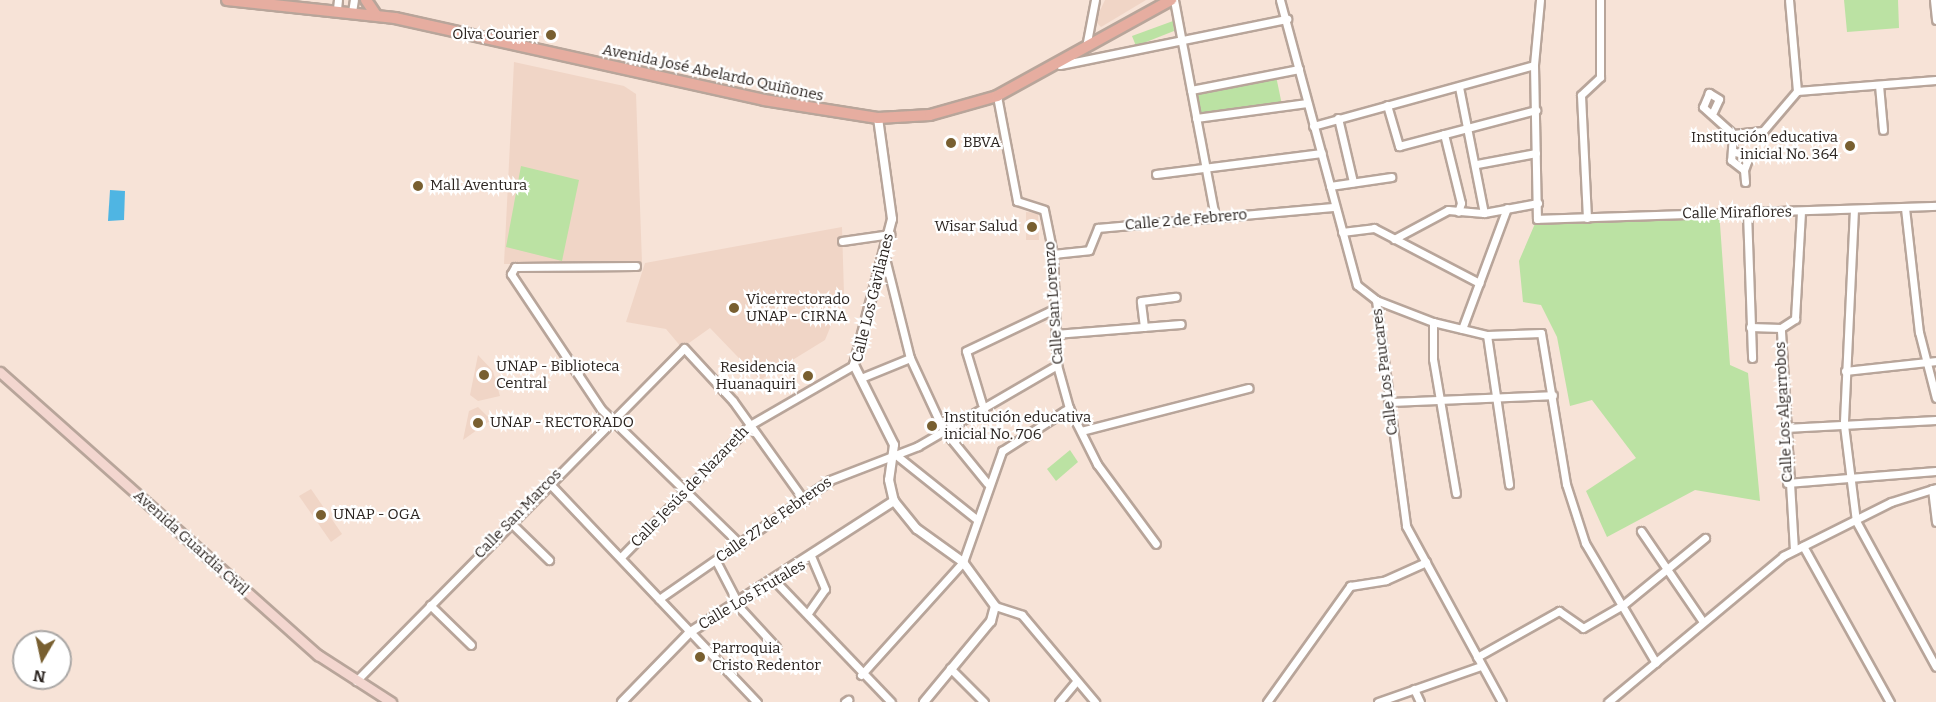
<!DOCTYPE html>
<html>
<head>
<meta charset="utf-8">
<style>
  body { margin:0 }
  #map { position:relative; width:1936px; height:702px; overflow:hidden; background:#f7e3d7; font-family:Bitter,serif }
  div>[style] { position:absolute }
  [style*='--x'] { left:calc(var(--x)*1px); top:calc(var(--y)*1px); width:calc(var(--w)*1px); rotate:calc(var(--a)*1deg) }
  .built>* { inset:0; background:#f0d5c6 }
  .green>* { inset:0; background:#bbe2a3 }
  .water>* { inset:0; background:#4fb5e3 }
  .roads { filter:drop-shadow(2px 0 #b8a59a) drop-shadow(-2px 0 #b8a59a) drop-shadow(0 2px #b8a59a) drop-shadow(0 -2px #b8a59a) }
  .minor>* { height:7px; margin:-3.5px; padding:0 3.5px; transform-origin:3.5px; border-radius:3.5px; background:#fff }
  .tertiary>* { height:8px; margin:-4px; padding:0 4px; transform-origin:4px; border-radius:4px; background:#fff }
  .secondary>* { height:9px; margin:-4.5px; padding:0 4.5px; transform-origin:4.5px; border-radius:4.5px; background:#f3d6cf }
  .primary>* { height:10px; margin:-5px; padding:0 5px; transform-origin:5px; border-radius:5px; background:#e6ada0 }
  .dots>* { width:16px; height:16px; translate:-50% -50%; box-sizing:border-box; border:3px solid #fff; border-radius:50% }
  span { translate:-50% -50%; white-space:nowrap; text-align:center; line-height:1.15; -webkit-text-stroke:4.5px #fff; paint-order:stroke }
  .poi-label { font-size:15px; color:#2c2521 }
  .right { translate:-100% -50%; text-align:right }
  .left { translate:0 -50%; text-align:left }
  .street-label { font-size:15px; color:#2c2521 }
  .north { position:absolute; left:12px; top:630px; width:60px; height:60px; box-sizing:border-box; background:#fff; border:2px solid #aba8a6; border-radius:50%; rotate:189deg; font-size:16px; font-weight:700; line-height:24px; text-align:center; color:#2c2521 }
  .north::after { content:''; display:block; margin:auto; width:21px; height:27px; background:#785f30; clip-path:polygon(50% 0,100% 100%,50% 72%,0 100%) }
</style>
</head>
<body>
<div id="map">
  <div class="built">
    <i style="clip-path:polygon(1105px 0,1146px 0,1101px 27px,1095px 21px)"></i>
    <i style="clip-path:polygon(514px 62px,624px 86px,636px 94px,642px 263px,504px 264px)"></i>
    <i style="clip-path:polygon(1026px 212px,1038px 213px,1039px 240px,1026px 240px)"></i>
    <i style="clip-path:polygon(842px 227px,844px 294px,825px 340px,760px 380px,710px 328px,682px 348px,666px 329px,626px 322px,645px 263px)"></i>
    <i style="clip-path:polygon(478px 355px,493px 371px,500px 396px,478px 401px,470px 395px)"></i>
    <i style="clip-path:polygon(478px 407px,491px 420px,463px 440px,469px 411px)"></i>
    <i style="clip-path:polygon(311px 489px,342px 534px,331px 542px,299px 496px)"></i>
  </div>
  <div class="green">
    <i style="clip-path:polygon(1844px 0,1898px 0,1899px 28px,1847px 32px)"></i>
    <i style="clip-path:polygon(1173px 21px,1174px 31px,1136px 46px,1132px 36px)"></i>
    <i style="clip-path:polygon(1276px 76px,1282px 105px,1198px 116px,1194px 91px)"></i>
    <i style="clip-path:polygon(521px 166px,579px 180px,562px 261px,506px 247px)"></i>
    <i style="clip-path:polygon(1719px 210px,1730px 365px,1748px 373px,1760px 501px,1695px 490px,1607px 537px,1586px 491px,1636px 458px,1592px 400px,1570px 406px,1557px 337px,1541px 305px,1523px 302px,1519px 261px,1537px 219px)"></i>
    <i style="clip-path:polygon(1070px 450px,1078px 462px,1056px 481px,1047px 469px)"></i>
  </div>
  <div class="water">
    <i style="clip-path:polygon(110px 190px,125px 191px,124px 220px,108px 221px)"></i>
  </div>
  <div class="roads">
    <div class="minor">
      <i style="--x:1174;--y:0;--w:221;--a:79.3"></i>
      <i style="--x:1280;--y:0;--w:295;--a:74.9"></i>
      <i style="--x:1357;--y:285;--w:24;--a:38"></i>
      <i style="--x:1376;--y:300;--w:61;--a:21.1"></i>
      <i style="--x:1433;--y:322;--w:56;--a:13.5"></i>
      <i style="--x:1487;--y:335;--w:54;--a:-2.1"></i>
      <i style="--x:1541;--y:333;--w:153;--a:80.6"></i>
      <i style="--x:1566;--y:484;--w:62;--a:72.1"></i>
      <i style="--x:1585;--y:543;--w:139;--a:59.4"></i>
      <i style="--x:1540;--y:0;--w:65;--a:95.3"></i>
      <i style="--x:1534;--y:65;--w:154;--a:88.9"></i>
      <i style="--x:1537;--y:219;--w:399;--a:-1.9"></i>
      <i style="--x:1934;--y:0;--w:20;--a:84"></i>
      <i style="--x:337;--y:9;--w:9;--a:-84"></i>
      <i style="--x:352;--y:12;--w:12;--a:-81"></i>
      <i style="--x:1086;--y:47;--w:48;--a:-79.2"></i>
      <i style="--x:1060;--y:65;--w:232;--a:-11.5"></i>
      <i style="--x:1879;--y:85;--w:45;--a:84.9"></i>
      <i style="--x:1459;--y:87;--w:128;--a:78.8"></i>
      <i style="--x:1191;--y:90;--w:110;--a:-11"></i>
      <i style="--x:1797;--y:91;--w:139;--a:-4.5"></i>
      <i style="--x:997;--y:96;--w:107;--a:79.2"></i>
      <i style="--x:1017;--y:201;--w:28;--a:18"></i>
      <i style="--x:1044;--y:210;--w:45;--a:78.4"></i>
      <i style="--x:1053;--y:254;--w:111;--a:87.9"></i>
      <i style="--x:1057;--y:365;--w:45;--a:74.4"></i>
      <i style="--x:1069;--y:408;--w:63;--a:63.4"></i>
      <i style="--x:1097;--y:464;--w:99;--a:53.6"></i>
      <i style="--x:1387;--y:105;--w:43;--a:73.7"></i>
      <i style="--x:1399;--y:146;--w:142;--a:-14.7"></i>
      <i style="--x:1713;--y:112;--w:14;--a:-65"></i>
      <i style="--x:1719;--y:99;--w:12;--a:-149"></i>
      <i style="--x:1709;--y:93;--w:15;--a:113"></i>
      <i style="--x:1703;--y:107;--w:40;--a:42"></i>
      <i style="--x:1733;--y:134;--w:30;--a:-6"></i>
      <i style="--x:1763;--y:131;--w:52;--a:-49.6"></i>
      <i style="--x:1797;--y:91;--w:91;--a:-95"></i>
      <i style="--x:1196;--y:118;--w:112;--a:-7.7"></i>
      <i style="--x:1338;--y:118;--w:66;--a:76.8"></i>
      <i style="--x:1313;--y:126;--w:229;--a:-15.4"></i>
      <i style="--x:1444;--y:134;--w:71;--a:76.2"></i>
      <i style="--x:1461;--y:203;--w:9;--a:108"></i>
      <i style="--x:1733;--y:134;--w:26;--a:94"></i>
      <i style="--x:1731;--y:160;--w:16;--a:38"></i>
      <i style="--x:1744;--y:170;--w:15;--a:-70"></i>
      <i style="--x:1749;--y:156;--w:15;--a:-164"></i>
      <i style="--x:1477;--y:164;--w:60;--a:-10.6"></i>
      <i style="--x:1744;--y:170;--w:12;--a:85"></i>
      <i style="--x:1156;--y:174;--w:167;--a:-7.2"></i>
      <i style="--x:1330;--y:186;--w:62;--a:-8.4"></i>
      <i style="--x:1905;--y:208;--w:125;--a:83.6"></i>
      <i style="--x:1919;--y:332;--w:68;--a:75.6"></i>
      <i style="--x:1854;--y:209;--w:216;--a:92.7"></i>
      <i style="--x:1844;--y:425;--w:97;--a:82.9"></i>
      <i style="--x:1856;--y:521;--w:166;--a:61.3"></i>
      <i style="--x:1747;--y:212;--w:146;--a:88"></i>
      <i style="--x:1587;--y:218;--w:123;--a:-92.8"></i>
      <i style="--x:1581;--y:95;--w:26;--a:-43"></i>
      <i style="--x:1600;--y:77;--w:77;--a:-90"></i>
      <i style="--x:1342;--y:232;--w:32;--a:-7"></i>
      <i style="--x:1374;--y:228;--w:119;--a:27.6"></i>
      <i style="--x:1394;--y:239;--w:61;--a:-28.2"></i>
      <i style="--x:1448;--y:210;--w:36;--a:5"></i>
      <i style="--x:1484;--y:213;--w:55;--a:-10.5"></i>
      <i style="--x:842;--y:241;--w:49;--a:-8.3"></i>
      <i style="--x:1053;--y:254;--w:36;--a:-6"></i>
      <i style="--x:1089;--y:250;--w:24;--a:-68"></i>
      <i style="--x:1098;--y:228;--w:238;--a:-5.1"></i>
      <i style="--x:885;--y:258;--w:103;--a:76"></i>
      <i style="--x:910;--y:358;--w:78;--a:65.1"></i>
      <i style="--x:943;--y:429;--w:70;--a:50.8"></i>
      <i style="--x:636;--y:266;--w:121;--a:179.5"></i>
      <i style="--x:515;--y:267;--w:8;--a:120"></i>
      <i style="--x:511;--y:274;--w:162;--a:56.3"></i>
      <i style="--x:601;--y:409;--w:194;--a:44.2"></i>
      <i style="--x:1376;--y:300;--w:228;--a:82.4"></i>
      <i style="--x:1406;--y:526;--w:200;--a:61.4"></i>
      <i style="--x:1433;--y:322;--w:37;--a:90"></i>
      <i style="--x:1433;--y:359;--w:136;--a:80.3"></i>
      <i style="--x:1144;--y:327;--w:26;--a:-97"></i>
      <i style="--x:1141;--y:301;--w:35;--a:-7"></i>
      <i style="--x:1750;--y:327;--w:31;--a:2"></i>
      <i style="--x:1462;--y:329;--w:129;--a:-69.6"></i>
      <i style="--x:1055;--y:334;--w:126;--a:-4.5"></i>
      <i style="--x:1487;--y:335;--w:151;--a:81.6"></i>
      <i style="--x:1845;--y:371;--w:92;--a:-6.3"></i>
      <i style="--x:861;--y:378;--w:53;--a:-22.2"></i>
      <i style="--x:1388;--y:402;--w:165;--a:-2.4"></i>
      <i style="--x:982;--y:404;--w:55;--a:-106.8"></i>
      <i style="--x:966;--y:351;--w:98;--a:-25.5"></i>
      <i style="--x:1785;--y:428;--w:151;--a:-3"></i>
      <i style="--x:1081;--y:431;--w:173;--a:-14.4"></i>
      <i style="--x:896;--y:455;--w:101;--a:38.6"></i>
      <i style="--x:549;--y:483;--w:302;--a:46.5"></i>
      <i style="--x:1787;--y:483;--w:149;--a:-4.6"></i>
      <i style="--x:1932;--y:489;--w:33;--a:83"></i>
      <i style="--x:511;--y:523;--w:53;--a:44.2"></i>
      <i style="--x:1641;--y:531;--w:110;--a:55.7"></i>
      <i style="--x:1803;--y:546;--w:179;--a:60.9"></i>
      <i style="--x:1794;--y:550;--w:222;--a:-93.4"></i>
      <i style="--x:1781;--y:328;--w:17;--a:-33"></i>
      <i style="--x:1795;--y:319;--w:107;--a:-86.8"></i>
      <i style="--x:621;--y:557;--w:185;--a:-45.7"></i>
      <i style="--x:750;--y:425;--w:120;--a:-30"></i>
      <i style="--x:716;--y:561;--w:54;--a:62.5"></i>
      <i style="--x:741;--y:609;--w:52;--a:47.4"></i>
      <i style="--x:776;--y:582;--w:166;--a:46.2"></i>
      <i style="--x:659;--y:599;--w:208;--a:-34.8"></i>
      <i style="--x:830;--y:480;--w:94;--a:-21.1"></i>
      <i style="--x:918;--y:446;--w:161;--a:-30.2"></i>
      <i style="--x:430;--y:605;--w:57;--a:44.3"></i>
      <i style="--x:995;--y:606;--w:28;--a:18"></i>
      <i style="--x:1022;--y:615;--w:114;--a:50"></i>
      <i style="--x:808;--y:613;--w:29;--a:-55"></i>
      <i style="--x:825;--y:589;--w:34;--a:-113"></i>
      <i style="--x:1477;--y:657;--w:94;--a:-29.3"></i>
      <i style="--x:1559;--y:611;--w:29;--a:35"></i>
      <i style="--x:1583;--y:628;--w:46;--a:-29.9"></i>
      <i style="--x:1623;--y:605;--w:106;--a:-39.3"></i>
      <i style="--x:950;--y:668;--w:48;--a:45"></i>
      <i style="--x:861;--y:675;--w:152;--a:-47.9"></i>
      <i style="--x:963;--y:562;--w:118;--a:-70.6"></i>
      <i style="--x:1002;--y:451;--w:80;--a:-32.7"></i>
      <i style="--x:356;--y:681;--w:467;--a:-45.4"></i>
      <i style="--x:684;--y:348;--w:72;--a:47.2"></i>
      <i style="--x:733;--y:401;--w:122;--a:54.4"></i>
      <i style="--x:1414;--y:689;--w:14;--a:65"></i>
      <i style="--x:845;--y:702;--w:4;--a:-34"></i>
      <i style="--x:1059;--y:702;--w:26;--a:-50"></i>
      <i style="--x:1267;--y:702;--w:143;--a:-54.4"></i>
      <i style="--x:1350;--y:586;--w:36;--a:-9"></i>
      <i style="--x:1386;--y:580;--w:44;--a:-24.2"></i>
      <i style="--x:1378;--y:702;--w:109;--a:-19.3"></i>
      <i style="--x:1608;--y:702;--w:228;--a:-39.8"></i>
      <i style="--x:1783;--y:556;--w:121;--a:-26.6"></i>
      <i style="--x:1891;--y:502;--w:47;--a:-17.3"></i>
    </div>
    <div class="tertiary">
      <i style="--x:878;--y:118;--w:102;--a:82.1"></i>
      <i style="--x:892;--y:219;--w:151;--a:104.6"></i>
      <i style="--x:854;--y:365;--w:89;--a:63.4"></i>
      <i style="--x:894;--y:445;--w:35;--a:98"></i>
      <i style="--x:889;--y:480;--w:22;--a:77"></i>
      <i style="--x:894;--y:501;--w:36;--a:51"></i>
      <i style="--x:917;--y:529;--w:57;--a:35.7"></i>
      <i style="--x:963;--y:562;--w:54;--a:54"></i>
      <i style="--x:995;--y:606;--w:16;--a:105"></i>
      <i style="--x:991;--y:621;--w:105;--a:129.6"></i>
      <i style="--x:622;--y:702;--w:96;--a:-45.8"></i>
      <i style="--x:689;--y:633;--w:244;--a:-32.8"></i>
    </div>
    <div class="secondary">
      <i style="--x:0;--y:372;--w:426;--a:41.7"></i>
      <i style="--x:318;--y:655;--w:87;--a:32.8"></i>
    </div>
    <div class="primary">
      <i style="--x:227;--y:0;--w:169;--a:6.1"></i>
      <i style="--x:395;--y:18;--w:378;--a:12.5"></i>
      <i style="--x:764;--y:100;--w:115;--a:9"></i>
      <i style="--x:878;--y:118;--w:52;--a:-3.3"></i>
      <i style="--x:930;--y:115;--w:70;--a:-15.8"></i>
      <i style="--x:997;--y:96;--w:199;--a:-28.9"></i>
      <i style="--x:366;--y:0;--w:18;--a:56"></i>
    </div>
  </div>
  <div class="dots">
    <i style="left:551px;top:35px;background:#785f30"></i>
    <i style="left:951px;top:143px;background:#785f30"></i>
    <i style="left:1850px;top:146px;background:#785f30"></i>
    <i style="left:418px;top:186px;background:#785f30"></i>
    <i style="left:1032px;top:227px;background:#785f30"></i>
    <i style="left:734px;top:308px;background:#785f30"></i>
    <i style="left:484px;top:375px;background:#785f30"></i>
    <i style="left:808px;top:376px;background:#785f30"></i>
    <i style="left:478px;top:423px;background:#785f30"></i>
    <i style="left:932px;top:426px;background:#785f30"></i>
    <i style="left:321px;top:515px;background:#785f30"></i>
    <i style="left:700px;top:657px;background:#785f30"></i>
  </div>
  <div class="poi-label">
    <span class="right" style="left:539px;top:35px">Olva Courier</span>
    <span class="right" style="left:1838px;top:146px">Institución educativa<br>inicial No. 364</span>
    <span class="left" style="left:963px;top:143px">BBVA</span>
    <span class="left" style="left:430px;top:186px">Mall Aventura</span>
    <span class="right" style="left:1018px;top:227px">Wisar Salud</span>
    <span class="left" style="left:746px;top:308px">Vicerrectorado<br>UNAP - CIRNA</span>
    <span class="left" style="left:496px;top:375px">UNAP - Biblioteca<br>Central</span>
    <span class="right" style="left:796px;top:376px">Residencia<br>Huanaquiri</span>
    <span class="left" style="left:944px;top:426px">Institución educativa<br>inicial No. 706</span>
    <span class="left" style="left:490px;top:423px">UNAP - RECTORADO</span>
    <span class="left" style="left:333px;top:515px">UNAP - OGA</span>
    <span class="left" style="left:712px;top:657px">Parroquia<br>Cristo Redentor</span>
  </div>
  <div class="street-label">
    <span style="left:713px;top:73px;rotate:12deg">Avenida José Abelardo Quiñones</span>
    <span style="left:1737px;top:213px;rotate:-1deg">Calle Miraflores</span>
    <span style="left:1186px;top:220px;rotate:-5deg">Calle 2 de Febrero</span>
    <span style="left:873px;top:298px;rotate:-76deg">Calle Los Gavilanes</span>
    <span style="left:1054px;top:303px;rotate:-94deg">Calle San Lorenzo</span>
    <span style="left:1385px;top:372px;rotate:-97deg">Calle Los Paucares</span>
    <span style="left:1784px;top:412px;rotate:-93deg">Calle Los Algarrobos</span>
    <span style="left:690px;top:487px;rotate:-46deg">Calle Jesús de Nazareth</span>
    <span style="left:518px;top:514px;rotate:-46deg">Calle San Marcos</span>
    <span style="left:774px;top:520px;rotate:-35deg">Calle 27 de Febreros</span>
    <span style="left:191px;top:543px;rotate:42deg">Avenida Guardia Civil</span>
    <span style="left:752px;top:595px;rotate:-31deg">Calle Los Frutales</span>
  </div>
  <div class="north">N</div>
</div>
</body>
</html>
